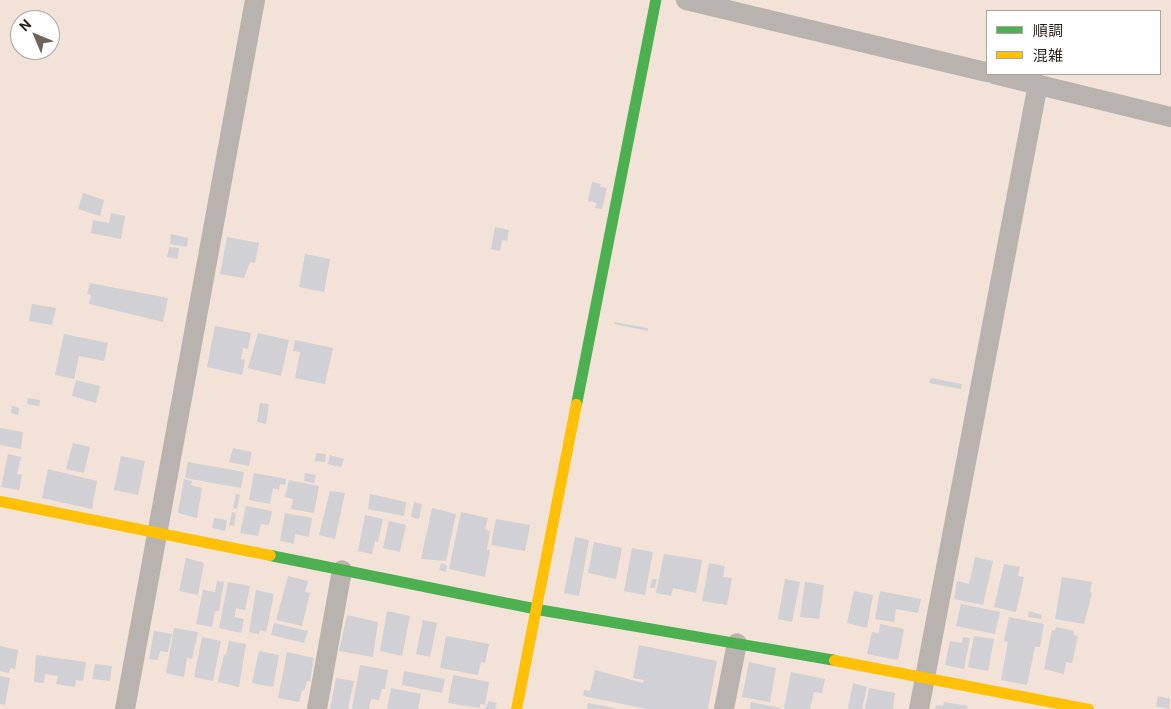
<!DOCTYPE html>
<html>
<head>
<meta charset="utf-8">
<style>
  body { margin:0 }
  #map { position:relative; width:1171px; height:709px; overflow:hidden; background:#f3e2d7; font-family:Roboto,"Noto Sans JP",sans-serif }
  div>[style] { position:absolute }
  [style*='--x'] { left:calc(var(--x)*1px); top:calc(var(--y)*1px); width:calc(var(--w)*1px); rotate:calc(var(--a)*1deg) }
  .building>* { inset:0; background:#d1d0d4 }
  .street>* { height:20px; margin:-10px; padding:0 10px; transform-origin:10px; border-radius:10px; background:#b9b3af }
  .fast>* { height:11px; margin:-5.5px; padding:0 5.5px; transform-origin:5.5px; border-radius:5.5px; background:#4caf50 }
  .slow>* { height:11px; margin:-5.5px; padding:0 5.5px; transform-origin:5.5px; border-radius:5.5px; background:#ffc107 }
  span { translate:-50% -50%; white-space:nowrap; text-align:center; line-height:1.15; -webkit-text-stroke:4px #fff; paint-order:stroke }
  .legend { position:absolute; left:986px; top:10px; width:175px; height:65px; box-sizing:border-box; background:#fff; border:1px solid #a9a5a2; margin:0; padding:6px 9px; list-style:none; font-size:15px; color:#281d17 }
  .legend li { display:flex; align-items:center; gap:10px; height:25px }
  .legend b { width:25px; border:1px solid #a9a5a2 }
  .north { position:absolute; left:10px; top:10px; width:50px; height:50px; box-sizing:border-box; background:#fff; border:1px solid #a9a5a2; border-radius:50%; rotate:315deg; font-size:14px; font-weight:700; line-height:20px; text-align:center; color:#281d17 }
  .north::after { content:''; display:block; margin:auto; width:18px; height:22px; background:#6f625a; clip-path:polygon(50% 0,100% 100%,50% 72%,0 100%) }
</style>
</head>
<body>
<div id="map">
  <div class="building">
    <i style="clip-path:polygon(592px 182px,601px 184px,600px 187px,607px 188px,602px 209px,595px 208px,597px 203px,588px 201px)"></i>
    <i style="clip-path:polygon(83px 193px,104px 200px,100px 216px,78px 209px)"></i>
    <i style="clip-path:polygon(111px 213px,125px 216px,121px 239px,91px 233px,93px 220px,109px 223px)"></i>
    <i style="clip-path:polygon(495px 227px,509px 230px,507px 241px,502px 240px,500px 251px,491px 249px)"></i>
    <i style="clip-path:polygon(171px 234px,188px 238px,187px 247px,170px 244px)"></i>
    <i style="clip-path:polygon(227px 237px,259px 243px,255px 263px,250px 262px,244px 278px,220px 274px)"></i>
    <i style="clip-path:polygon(169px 247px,179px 248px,178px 259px,167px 257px)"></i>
    <i style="clip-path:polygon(305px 254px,330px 259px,324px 292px,299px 287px)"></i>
    <i style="clip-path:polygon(90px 283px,168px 298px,163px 322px,89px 304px,91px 295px,87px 294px)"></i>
    <i style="clip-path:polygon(32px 304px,56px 308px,52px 325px,29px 321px)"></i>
    <i style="clip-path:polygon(614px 322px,648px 328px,648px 331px,614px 324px)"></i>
    <i style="clip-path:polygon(215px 326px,251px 333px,248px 349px,243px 348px,241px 359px,245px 360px,242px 375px,207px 367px)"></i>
    <i style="clip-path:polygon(258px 333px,289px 340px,281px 376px,248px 368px)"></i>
    <i style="clip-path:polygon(64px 334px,108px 343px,104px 361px,79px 356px,74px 379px,55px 375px)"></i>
    <i style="clip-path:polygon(295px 340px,333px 348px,325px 384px,295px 378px,300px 352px,293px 351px)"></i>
    <i style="clip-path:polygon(931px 378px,962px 384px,961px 389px,929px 383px)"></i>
    <i style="clip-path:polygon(76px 380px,100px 386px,96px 403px,72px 396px)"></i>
    <i style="clip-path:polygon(28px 398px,40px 400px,39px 406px,27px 404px)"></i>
    <i style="clip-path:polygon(260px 403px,269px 404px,266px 424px,257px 422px)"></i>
    <i style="clip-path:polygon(12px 406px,19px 408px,18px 415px,11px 413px)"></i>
    <i style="clip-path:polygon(0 428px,23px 432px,21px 449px,0 445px)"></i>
    <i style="clip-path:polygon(73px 443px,90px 447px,84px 473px,66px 469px)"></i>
    <i style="clip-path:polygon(233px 448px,252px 452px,249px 466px,229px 462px)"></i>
    <i style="clip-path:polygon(316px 453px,326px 454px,325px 462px,315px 461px)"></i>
    <i style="clip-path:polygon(8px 454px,21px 457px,17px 474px,22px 475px,19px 490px,1px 487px)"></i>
    <i style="clip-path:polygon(330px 455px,344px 459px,341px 467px,328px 464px)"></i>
    <i style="clip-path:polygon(121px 456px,145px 461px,138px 495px,114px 490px)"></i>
    <i style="clip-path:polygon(188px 462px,244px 472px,241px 488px,185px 478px)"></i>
    <i style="clip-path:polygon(48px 469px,97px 481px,92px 509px,42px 498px)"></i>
    <i style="clip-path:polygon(254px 473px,286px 479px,285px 485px,280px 484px,279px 490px,273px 488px,270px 504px,249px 500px)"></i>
    <i style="clip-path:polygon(305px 473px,316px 475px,314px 483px,304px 481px)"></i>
    <i style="clip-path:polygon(184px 479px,192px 481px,191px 485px,202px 488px,197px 518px,178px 513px)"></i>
    <i style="clip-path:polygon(289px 480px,319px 486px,314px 513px,291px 509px,293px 499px,285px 497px)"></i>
    <i style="clip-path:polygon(330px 491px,345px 493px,335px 539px,319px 535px)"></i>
    <i style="clip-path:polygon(236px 494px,240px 495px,237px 509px,233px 508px)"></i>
    <i style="clip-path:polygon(370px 494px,406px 502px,404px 516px,368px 509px)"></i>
    <i style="clip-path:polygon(414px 502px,422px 504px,419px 519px,411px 517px)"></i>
    <i style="clip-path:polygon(246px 506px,272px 511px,269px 525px,261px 524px,258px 536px,240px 533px)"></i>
    <i style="clip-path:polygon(432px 508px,456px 514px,446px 561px,421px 559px)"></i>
    <i style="clip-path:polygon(232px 512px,236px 513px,234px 526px,229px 525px)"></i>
    <i style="clip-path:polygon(461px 512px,488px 518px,485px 529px,490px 531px,487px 550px,490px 550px,485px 577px,449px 569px)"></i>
    <i style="clip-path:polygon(285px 513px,312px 518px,309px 537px,295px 534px,294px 544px,280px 541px)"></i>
    <i style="clip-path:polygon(365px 515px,383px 519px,378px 542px,375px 541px,372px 554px,358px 551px)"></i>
    <i style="clip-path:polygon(214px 518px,227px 520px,225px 531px,212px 528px)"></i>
    <i style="clip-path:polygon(496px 519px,530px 525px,525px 551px,491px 545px)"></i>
    <i style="clip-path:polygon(389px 521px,406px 525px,400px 552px,383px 548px)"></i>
    <i style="clip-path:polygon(575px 537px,589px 540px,579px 596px,564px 593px)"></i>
    <i style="clip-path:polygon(594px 542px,622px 548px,616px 579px,588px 573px)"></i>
    <i style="clip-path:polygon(632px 548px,653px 552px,645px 595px,624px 591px)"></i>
    <i style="clip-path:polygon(664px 554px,702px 560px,696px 593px,673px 588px,671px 596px,656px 593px)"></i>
    <i style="clip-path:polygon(975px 557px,993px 561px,983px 605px,954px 599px,957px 581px,969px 584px)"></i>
    <i style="clip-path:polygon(186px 558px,204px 563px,198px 595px,179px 591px)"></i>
    <i style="clip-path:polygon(441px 563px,447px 565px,446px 572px,439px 570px)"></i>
    <i style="clip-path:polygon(709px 563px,725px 566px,723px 577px,732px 578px,727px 605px,702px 601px)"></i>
    <i style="clip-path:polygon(1004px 564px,1020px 567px,1018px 576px,1024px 577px,1016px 612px,994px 607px)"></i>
    <i style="clip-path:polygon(288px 576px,308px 581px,305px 592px,310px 593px,302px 626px,276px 620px)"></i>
    <i style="clip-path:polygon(1062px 577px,1092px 582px,1090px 592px,1092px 593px,1084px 624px,1055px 619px)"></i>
    <i style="clip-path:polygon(652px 579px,657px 579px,655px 588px,650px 588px)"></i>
    <i style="clip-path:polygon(785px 579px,800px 582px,792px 622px,778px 619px)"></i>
    <i style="clip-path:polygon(217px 581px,224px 582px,219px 611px,215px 611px,212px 627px,196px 624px,203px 590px,215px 592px)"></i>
    <i style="clip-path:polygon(228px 582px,250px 586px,245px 610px,236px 608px,235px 614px,235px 617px,244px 619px,241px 633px,219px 628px)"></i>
    <i style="clip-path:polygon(805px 582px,824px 585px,819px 619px,800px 617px)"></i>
    <i style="clip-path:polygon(256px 590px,274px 594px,266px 632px,260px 630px,259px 634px,249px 632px)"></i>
    <i style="clip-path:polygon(854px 591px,873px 595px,867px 628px,847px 623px)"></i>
    <i style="clip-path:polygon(880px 591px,921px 599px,918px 613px,896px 609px,894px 622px,875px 619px)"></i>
    <i style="clip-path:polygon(961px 604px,1000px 612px,995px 634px,956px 626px)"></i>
    <i style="clip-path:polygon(387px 611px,410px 616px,402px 656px,380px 651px)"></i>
    <i style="clip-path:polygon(1029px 611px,1042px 615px,1041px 619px,1028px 617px)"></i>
    <i style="clip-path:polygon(347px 615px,378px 622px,373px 657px,339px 651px)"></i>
    <i style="clip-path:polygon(1009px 617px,1044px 624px,1040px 647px,1035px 647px,1027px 685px,1001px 680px,1008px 642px,1004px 641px)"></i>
    <i style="clip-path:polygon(423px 620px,437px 623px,430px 657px,416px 654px)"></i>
    <i style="clip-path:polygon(274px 623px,308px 631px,304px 643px,271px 635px)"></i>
    <i style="clip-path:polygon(880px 624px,904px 629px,898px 660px,867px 654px,872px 632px,879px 633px)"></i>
    <i style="clip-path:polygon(1056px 627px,1074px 631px,1073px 635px,1078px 636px,1072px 663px,1066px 662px,1064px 674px,1044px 669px,1052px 630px,1055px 631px)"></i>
    <i style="clip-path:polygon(174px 628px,198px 632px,192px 659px,187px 658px,184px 677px,166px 673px)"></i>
    <i style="clip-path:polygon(154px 631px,172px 634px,168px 652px,160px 651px,158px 660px,149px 659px)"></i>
    <i style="clip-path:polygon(446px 636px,489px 644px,485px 663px,481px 662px,478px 675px,440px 668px)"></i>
    <i style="clip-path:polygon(974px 636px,994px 639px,988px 671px,968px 667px)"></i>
    <i style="clip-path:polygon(202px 637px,221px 641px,213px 681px,194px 677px)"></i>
    <i style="clip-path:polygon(963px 637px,970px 638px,964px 669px,945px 665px,950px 641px,962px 643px)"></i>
    <i style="clip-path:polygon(229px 641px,246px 644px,239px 687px,218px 682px,224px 654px,226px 655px)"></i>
    <i style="clip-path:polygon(639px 645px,717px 661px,708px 709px,648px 709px,583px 696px,584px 690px,590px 691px,595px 670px,643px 683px,644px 680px,633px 678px)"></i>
    <i style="clip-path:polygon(0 646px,18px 650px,15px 669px,10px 668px,9px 673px,0 671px)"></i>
    <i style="clip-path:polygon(259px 651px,279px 655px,273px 687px,252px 683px)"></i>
    <i style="clip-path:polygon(287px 652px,314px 658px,310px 681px,307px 681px,304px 691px,302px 690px,299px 702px,278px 698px)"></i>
    <i style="clip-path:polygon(36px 655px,86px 662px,83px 681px,76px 680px,75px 687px,56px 684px,58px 676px,45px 674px,44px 683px,34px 682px)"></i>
    <i style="clip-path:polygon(749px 662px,776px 668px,770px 702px,742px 697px)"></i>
    <i style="clip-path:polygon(95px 664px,112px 666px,110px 681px,92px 679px)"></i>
    <i style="clip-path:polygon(360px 665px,388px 670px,385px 689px,382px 689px,379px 700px,371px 699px,369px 709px,352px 709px)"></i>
    <i style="clip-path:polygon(404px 671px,445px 679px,442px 693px,402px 685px)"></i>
    <i style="clip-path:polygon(791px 672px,825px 679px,822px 693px,814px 692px,810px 709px,784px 709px)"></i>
    <i style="clip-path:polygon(453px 675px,489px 682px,485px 705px,480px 704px,480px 708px,448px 703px)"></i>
    <i style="clip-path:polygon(0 676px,10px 678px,5px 705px,0 704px)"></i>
    <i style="clip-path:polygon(336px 678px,354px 681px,348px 709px,330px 709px)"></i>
    <i style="clip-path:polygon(853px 683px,867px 687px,862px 709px,848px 709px)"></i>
    <i style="clip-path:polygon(391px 688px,421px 694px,418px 709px,387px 709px)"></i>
    <i style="clip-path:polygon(869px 688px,895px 693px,893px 709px,865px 709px)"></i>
    <i style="clip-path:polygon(1158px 696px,1170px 699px,1169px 709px,1156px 706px)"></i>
    <i style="clip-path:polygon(489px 701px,497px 703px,495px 709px,485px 709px)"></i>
    <i style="clip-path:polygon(751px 702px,780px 708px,780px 709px,750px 709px)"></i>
    <i style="clip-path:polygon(944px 702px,968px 706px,967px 709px,935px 709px,936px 705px,943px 706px)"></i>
    <i style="clip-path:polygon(588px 703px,615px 708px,614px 709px,587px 709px)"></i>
  </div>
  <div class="street">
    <i style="--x:686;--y:0;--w:309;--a:13.5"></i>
    <i style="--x:994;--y:74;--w:182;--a:13.7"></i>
    <i style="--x:125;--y:709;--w:721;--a:-79.61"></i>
    <i style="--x:317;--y:709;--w:141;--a:-79.8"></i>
    <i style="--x:724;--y:709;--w:67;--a:-78.9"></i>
    <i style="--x:919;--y:709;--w:636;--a:-79.22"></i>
  </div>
  <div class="fast">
    <i style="--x:576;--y:404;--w:412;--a:-78.9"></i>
    <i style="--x:270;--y:555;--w:272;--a:11.4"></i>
    <i style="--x:537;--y:609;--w:301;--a:9.7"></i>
  </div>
  <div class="slow">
    <i style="--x:0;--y:501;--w:275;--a:11.3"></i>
    <i style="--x:834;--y:660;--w:259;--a:10.9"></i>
    <i style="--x:516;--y:709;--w:311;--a:-78.9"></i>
  </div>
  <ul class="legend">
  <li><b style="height:6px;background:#4caf50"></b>順調</li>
  <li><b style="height:6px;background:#ffc107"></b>混雑</li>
  </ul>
  <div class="north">N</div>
</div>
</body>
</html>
